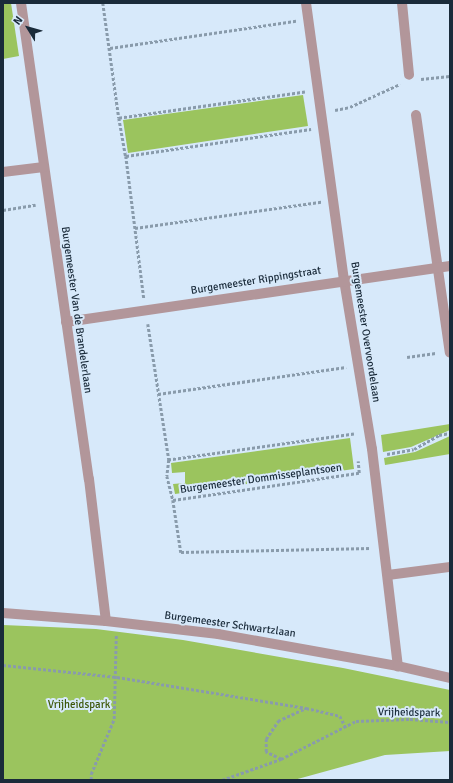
<!DOCTYPE html>
<html>
<head>
<meta charset="utf-8">
<style>
  body { margin:0 }
  #map { position:relative; width:453px; height:783px; overflow:hidden; background:#d7e9fa; font-family:Signika,sans-serif }
  div>[style] { position:absolute }
  [style*='--x'] { left:calc(var(--x)*1px); top:calc(var(--y)*1px); width:calc(var(--w)*1px); rotate:calc(var(--a)*1deg) }
  .green>* { inset:0; background:#9bc45e }
  .path>* { height:2.5px; margin-top:-1.25px; transform-origin:0; background:repeating-linear-gradient(90deg,#899bab 0 3px,transparent 0 5px) }
  .minor>* { height:10px; margin:-5px; padding:0 5px; transform-origin:5px; border-radius:5px; background:#b2969a }
  span { translate:-50% -50%; white-space:nowrap; text-align:center; line-height:1.15; -webkit-text-stroke:4px #d7e9fa; paint-order:stroke }
  .street-label { font-size:11px; color:#1a2b3a }
  .park-label { font-size:11px; color:#3c5606 }
  .frame { position:absolute; inset:0; border:4px solid #1a2b3a; pointer-events:none }
  .north { position:absolute; left:8px; top:8px; width:40px; height:40px; -webkit-text-stroke:3px #d7e9fa; paint-order:stroke; rotate:307deg; font-size:11px; font-weight:700; line-height:16px; text-align:center; color:#1a2b3a }
  .north::after { content:''; display:block; margin:auto; width:14px; height:18px; background:#1a2b3a; clip-path:polygon(50% 0,100% 100%,50% 72%,0 100%) }
</style>
</head>
<body>
<div id="map">
  <div class="green">
    <i style="clip-path:polygon(3px 3px,11px 3px,19px 56px,3px 59px)"></i>
    <i style="clip-path:polygon(303px 95px,308px 126px,128px 153px,123px 120px)"></i>
    <i style="clip-path:polygon(450px 424px,450px 430px,411px 447px,383px 452px,381px 435px)"></i>
    <i style="clip-path:polygon(450px 436px,450px 454px,385px 465px,384px 458px,415px 452px)"></i>
    <i style="clip-path:polygon(350px 438px,354px 469px,175px 494px,173px 484px,185px 483px,185px 472px,172px 473px,171px 463px)"></i>
    <i style="clip-path:polygon(3px 625px,96px 629px,183px 640px,343px 668px,450px 690px,450px 751px,385px 755px,294px 780px,3px 780px)"></i>
  </div>
  <div class="path">
    <i style="--x:103;--y:3;--w:116;--a:82.1"></i>
    <i style="--x:110;--y:48;--w:188;--a:-8.3"></i>
    <i style="--x:421;--y:79;--w:29;--a:-6"></i>
    <i style="--x:305;--y:92;--w:188;--a:172"></i>
    <i style="--x:119;--y:118;--w:39;--a:80"></i>
    <i style="--x:126;--y:156;--w:187;--a:-8.3"></i>
    <i style="--x:335;--y:110;--w:15;--a:-11"></i>
    <i style="--x:350;--y:107;--w:55;--a:-24.7"></i>
    <i style="--x:126;--y:156;--w:143;--a:82.8"></i>
    <i style="--x:3;--y:210;--w:33;--a:-9"></i>
    <i style="--x:135;--y:228;--w:188;--a:-8"></i>
    <i style="--x:148;--y:324;--w:138;--a:81.2"></i>
    <i style="--x:407;--y:357;--w:29;--a:-8"></i>
    <i style="--x:158;--y:394;--w:190;--a:-8.2"></i>
    <i style="--x:354;--y:434;--w:187;--a:172"></i>
    <i style="--x:169;--y:460;--w:16;--a:97"></i>
    <i style="--x:167;--y:476;--w:25;--a:76"></i>
    <i style="--x:173;--y:500;--w:188;--a:-8.3"></i>
    <i style="--x:359;--y:473;--w:12;--a:-95"></i>
    <i style="--x:387;--y:454;--w:27;--a:-10"></i>
    <i style="--x:414;--y:449;--w:29;--a:-29"></i>
    <i style="--x:439;--y:435;--w:11;--a:-10"></i>
    <i style="--x:173;--y:500;--w:53;--a:81.3"></i>
    <i style="--x:181;--y:552;--w:190;--a:-1.2"></i>
    <i style="--x:3;--y:665;--w:115;--a:6"></i>
    <i style="--x:117;--y:677;--w:192;--a:9.3"></i>
    <i style="--x:306;--y:708;--w:35;--a:13"></i>
    <i style="--x:340;--y:716;--w:13;--a:63"></i>
    <i style="--x:281;--y:759;--w:17;--a:-155"></i>
    <i style="--x:266;--y:752;--w:13;--a:-90"></i>
    <i style="--x:266;--y:739;--w:22;--a:-56"></i>
    <i style="--x:278;--y:721;--w:31;--a:-25"></i>
    <i style="--x:91;--y:780;--w:6;--a:-90"></i>
    <i style="--x:91;--y:774;--w:60;--a:-67.3"></i>
    <i style="--x:114;--y:719;--w:84;--a:-88.6"></i>
    <i style="--x:222;--y:780;--w:63;--a:-19.6"></i>
    <i style="--x:281;--y:759;--w:84;--a:-26.9"></i>
    <i style="--x:356;--y:721;--w:54;--a:-2.1"></i>
    <i style="--x:410;--y:719;--w:40;--a:4.3"></i>
  </div>
  <div class="minor">
    <i style="--x:21;--y:3;--w:481;--a:81.9"></i>
    <i style="--x:89;--y:479;--w:143;--a:83.2"></i>
    <i style="--x:306;--y:3;--w:280;--a:82.2"></i>
    <i style="--x:344;--y:280;--w:171;--a:80.6"></i>
    <i style="--x:372;--y:449;--w:219;--a:83.2"></i>
    <i style="--x:402;--y:3;--w:72;--a:84.4"></i>
    <i style="--x:416;--y:115;--w:240;--a:81.9"></i>
    <i style="--x:3;--y:172;--w:41;--a:-7"></i>
    <i style="--x:66;--y:322;--w:388;--a:-8.3"></i>
    <i style="--x:388;--y:575;--w:63;--a:-7.4"></i>
    <i style="--x:3;--y:613;--w:103;--a:4.4"></i>
    <i style="--x:106;--y:621;--w:113;--a:6.6"></i>
    <i style="--x:218;--y:634;--w:183;--a:10.1"></i>
    <i style="--x:398;--y:666;--w:53;--a:13"></i>
  </div>
  <div class="street-label">
    <span style="left:256px;top:281px;rotate:-9deg">Burgemeester Rippingstraat</span>
    <span style="left:76px;top:310px;rotate:82deg">Burgemeester Van de Brandelerlaan</span>
    <span style="left:365px;top:332px;rotate:81deg">Burgemeester Overvoordelaan</span>
    <span style="left:261px;top:479px;rotate:-8deg">Burgemeester Dommisseplantsoen</span>
    <span style="left:230px;top:625px;rotate:8deg">Burgemeester Schwartzlaan</span>
    <span style="left:409px;top:713px;rotate:1deg">Vrijheidspark</span>
  </div>
  <div class="park-label">
    <span style="left:79px;top:705px">Vrijheidspark</span>
  </div>
  <div class="frame"></div>
  <div class="north">N</div>
</div>
</body>
</html>
